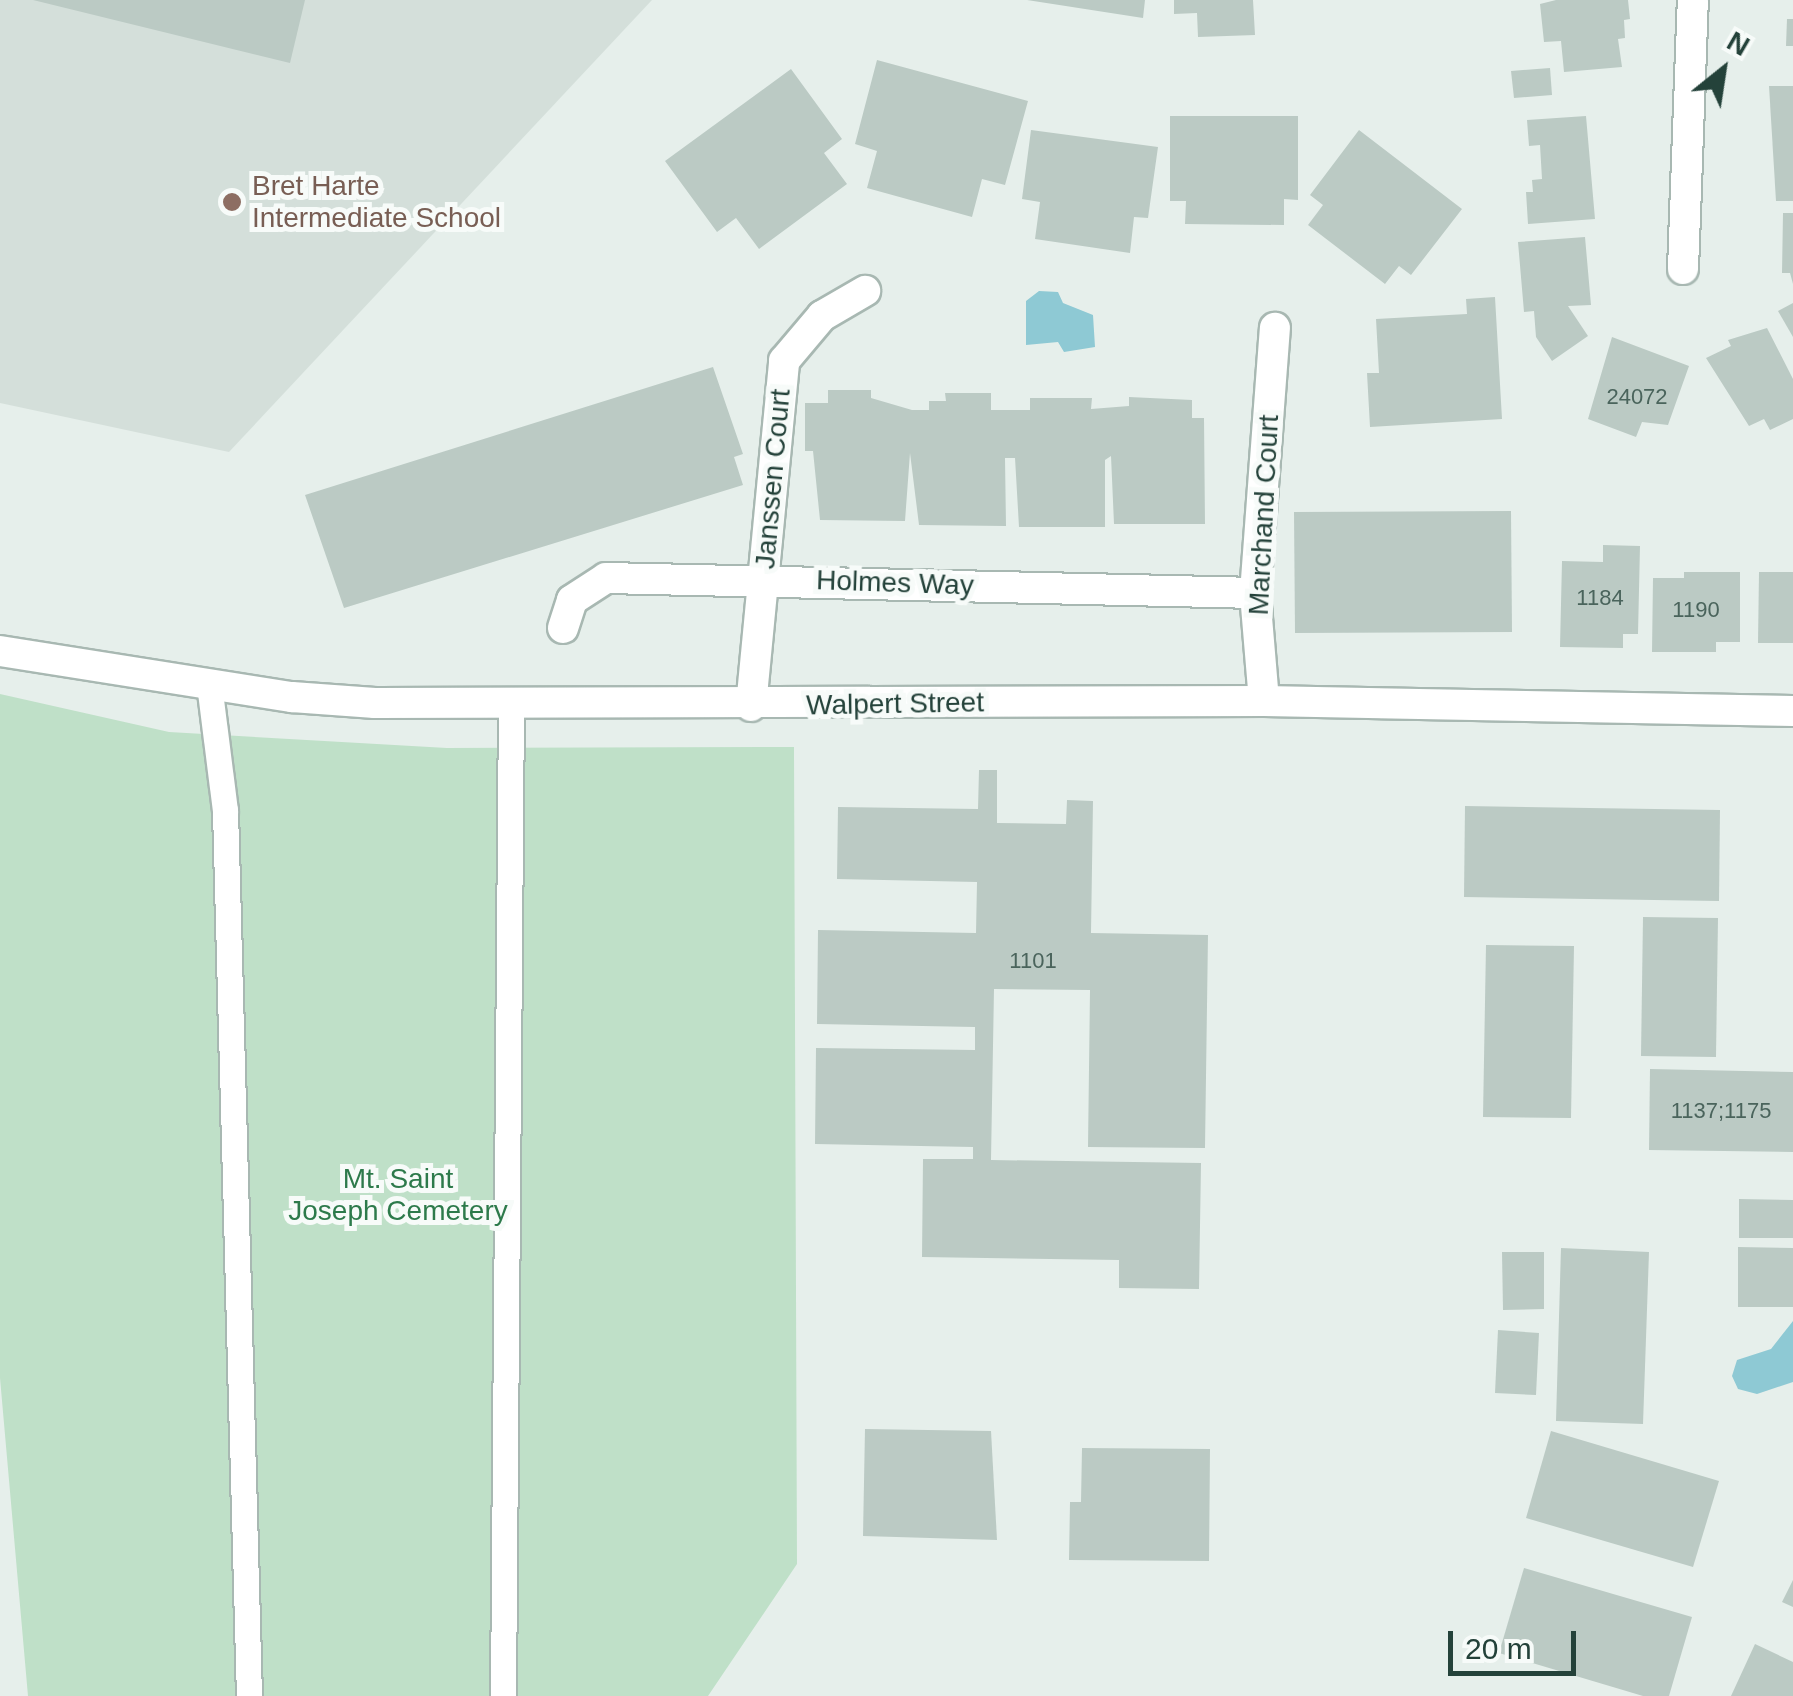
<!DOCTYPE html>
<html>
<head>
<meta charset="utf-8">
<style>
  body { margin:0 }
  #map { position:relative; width:1793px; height:1696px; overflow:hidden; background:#e6efeb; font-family:Helvetica,sans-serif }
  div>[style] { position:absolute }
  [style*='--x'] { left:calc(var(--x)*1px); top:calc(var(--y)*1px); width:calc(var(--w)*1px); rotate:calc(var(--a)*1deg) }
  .built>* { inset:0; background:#d4dfda }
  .green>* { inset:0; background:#bfe0c8 }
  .water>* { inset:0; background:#8ec9d4 }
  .building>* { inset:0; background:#bbcac4 }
  .roads { filter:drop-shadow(2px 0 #a8b8b2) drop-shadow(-2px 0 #a8b8b2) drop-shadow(0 2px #a8b8b2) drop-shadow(0 -2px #a8b8b2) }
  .service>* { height:25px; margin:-12.5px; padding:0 12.5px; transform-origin:12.5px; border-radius:12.5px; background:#fff }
  .minor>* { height:30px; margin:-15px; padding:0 15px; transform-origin:15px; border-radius:15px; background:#fff }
  .dots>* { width:28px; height:28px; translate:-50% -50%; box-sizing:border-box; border:5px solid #f7fbf9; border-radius:50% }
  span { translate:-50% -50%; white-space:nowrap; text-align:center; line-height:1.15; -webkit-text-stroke:10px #f7fbf9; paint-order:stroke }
  .number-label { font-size:22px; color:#4a645c }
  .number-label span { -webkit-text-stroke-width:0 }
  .education-label { font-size:28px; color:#785e54 }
  .left { translate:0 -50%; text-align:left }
  .street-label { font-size:28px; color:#24423a }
  .park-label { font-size:28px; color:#2d7a4b }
  .north { position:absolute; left:1673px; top:20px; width:100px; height:100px; -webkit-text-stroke:8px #f7fbf9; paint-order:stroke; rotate:30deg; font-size:28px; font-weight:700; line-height:40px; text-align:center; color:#24423a }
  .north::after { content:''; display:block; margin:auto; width:35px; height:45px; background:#24423a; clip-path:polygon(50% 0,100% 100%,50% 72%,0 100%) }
  .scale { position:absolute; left:1448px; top:1631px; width:128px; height:45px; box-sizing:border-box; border:5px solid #24423a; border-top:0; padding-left:12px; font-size:30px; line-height:35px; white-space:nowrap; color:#24423a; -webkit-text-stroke:8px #f7fbf9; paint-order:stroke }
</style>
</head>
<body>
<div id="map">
  <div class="built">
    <i style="clip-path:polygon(0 0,652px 0,229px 452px,0 403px)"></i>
  </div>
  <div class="green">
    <i style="clip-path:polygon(0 694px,169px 732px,447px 748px,794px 747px,797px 1564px,708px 1696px,28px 1696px,0 1378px)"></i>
  </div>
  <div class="water">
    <i style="clip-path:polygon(1039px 291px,1058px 292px,1063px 303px,1093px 315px,1095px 347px,1064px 352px,1058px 342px,1026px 345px,1026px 301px)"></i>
    <i style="clip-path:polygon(1793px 1321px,1793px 1382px,1757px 1394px,1738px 1389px,1732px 1376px,1737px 1360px,1771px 1349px)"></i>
  </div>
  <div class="building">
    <i style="clip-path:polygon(33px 0,305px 0,290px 63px)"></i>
    <i style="clip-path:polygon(1027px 0,1145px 0,1143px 18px)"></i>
    <i style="clip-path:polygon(1174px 0,1253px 0,1255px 35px,1198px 37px,1197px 13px,1174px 14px)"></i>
    <i style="clip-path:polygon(1556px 0,1628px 0,1630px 19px,1624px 20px,1625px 38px,1618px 39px,1622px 67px,1564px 72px,1561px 41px,1544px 42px,1540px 4px)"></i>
    <i style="clip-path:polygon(1787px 19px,1793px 19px,1793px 46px,1786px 46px)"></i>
    <i style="clip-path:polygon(877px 60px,1028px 101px,1005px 185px,982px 179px,972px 217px,867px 188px,877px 151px,855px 144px)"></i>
    <i style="clip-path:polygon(1550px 68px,1552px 95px,1514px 98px,1511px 71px)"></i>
    <i style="clip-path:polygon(791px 69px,842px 139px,824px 153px,847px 184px,759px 249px,736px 218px,717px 232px,665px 161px)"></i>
    <i style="clip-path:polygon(1769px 86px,1793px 86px,1793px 201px,1776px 201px)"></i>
    <i style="clip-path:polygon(1170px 116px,1298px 116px,1298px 200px,1284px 199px,1284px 225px,1185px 224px,1186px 201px,1170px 201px)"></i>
    <i style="clip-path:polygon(1586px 116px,1595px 219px,1528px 224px,1526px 192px,1533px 192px,1532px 180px,1542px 179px,1540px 145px,1529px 146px,1527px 120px)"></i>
    <i style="clip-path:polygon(1031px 130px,1158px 147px,1148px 218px,1134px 217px,1130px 253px,1035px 239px,1040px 202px,1022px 199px)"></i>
    <i style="clip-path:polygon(1359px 130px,1462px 209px,1411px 275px,1399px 266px,1385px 284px,1308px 225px,1323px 205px,1310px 195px)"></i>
    <i style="clip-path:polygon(1783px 213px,1793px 213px,1793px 284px,1790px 273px,1782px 273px)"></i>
    <i style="clip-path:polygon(1585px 237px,1591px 305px,1568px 306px,1588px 336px,1552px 361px,1536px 337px,1534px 311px,1524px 312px,1518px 242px)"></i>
    <i style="clip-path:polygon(1495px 297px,1502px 419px,1370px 427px,1367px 373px,1379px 373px,1376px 319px,1467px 314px,1466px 299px)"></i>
    <i style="clip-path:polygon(1793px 303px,1793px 337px,1778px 311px)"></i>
    <i style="clip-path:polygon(1767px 328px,1793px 379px,1793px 419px,1770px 430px,1764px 419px,1749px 426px,1706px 358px,1731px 346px,1728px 340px)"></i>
    <i style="clip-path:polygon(1612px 337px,1689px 366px,1668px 425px,1642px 422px,1636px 437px,1588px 419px)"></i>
    <i style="clip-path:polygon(713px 367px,743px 454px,734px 457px,743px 485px,344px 608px,305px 495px)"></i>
    <i style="clip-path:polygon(828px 390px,871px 390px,871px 398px,912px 410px,929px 410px,929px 401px,946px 401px,945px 393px,991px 393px,991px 410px,1030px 410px,1030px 398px,1092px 398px,1091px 409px,1129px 406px,1129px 397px,1192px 400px,1192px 418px,1204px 418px,1205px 524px,1114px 524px,1111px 456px,1105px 460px,1105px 527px,1019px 527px,1015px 458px,1005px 458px,1006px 526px,919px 525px,910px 453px,905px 521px,820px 520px,813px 451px,805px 451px,805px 403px,828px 403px)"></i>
    <i style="clip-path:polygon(1511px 511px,1512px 632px,1295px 633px,1294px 512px)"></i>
    <i style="clip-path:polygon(1603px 545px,1640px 546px,1638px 634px,1623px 634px,1623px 648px,1560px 647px,1562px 561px,1603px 562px)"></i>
    <i style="clip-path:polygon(1684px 572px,1740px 572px,1740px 642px,1716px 642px,1716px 652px,1652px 652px,1653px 578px,1684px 578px)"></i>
    <i style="clip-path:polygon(1759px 572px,1793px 572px,1793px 643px,1758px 643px)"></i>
    <i style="clip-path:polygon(979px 770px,997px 770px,997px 823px,1066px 824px,1067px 800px,1093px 801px,1091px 933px,1208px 935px,1205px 1148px,1088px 1147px,1090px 990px,994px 989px,991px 1160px,1201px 1163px,1199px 1289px,1119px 1288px,1119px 1260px,922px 1257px,923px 1159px,973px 1159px,973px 1147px,815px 1144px,816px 1048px,975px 1050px,975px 1027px,817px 1024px,818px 930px,976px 933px,977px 882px,837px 879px,838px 807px,978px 809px)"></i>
    <i style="clip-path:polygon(1465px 806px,1720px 810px,1719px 901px,1464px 897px)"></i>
    <i style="clip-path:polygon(1643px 917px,1718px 918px,1716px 1057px,1641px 1056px)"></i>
    <i style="clip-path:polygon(1486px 945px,1574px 946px,1571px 1118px,1483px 1117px)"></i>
    <i style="clip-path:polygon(1650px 1069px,1793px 1072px,1793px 1152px,1649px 1150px)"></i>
    <i style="clip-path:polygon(1739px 1199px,1793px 1200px,1793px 1238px,1739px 1238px)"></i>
    <i style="clip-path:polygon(1738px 1247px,1793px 1248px,1793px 1307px,1738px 1307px)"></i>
    <i style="clip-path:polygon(1561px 1248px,1649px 1252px,1643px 1424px,1556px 1421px)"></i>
    <i style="clip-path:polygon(1502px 1252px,1544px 1252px,1544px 1309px,1503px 1310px)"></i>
    <i style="clip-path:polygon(1498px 1330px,1539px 1333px,1536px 1395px,1495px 1393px)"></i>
    <i style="clip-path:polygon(865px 1429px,991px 1431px,997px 1540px,863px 1536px)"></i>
    <i style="clip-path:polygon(1551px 1431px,1719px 1481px,1693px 1567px,1526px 1518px)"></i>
    <i style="clip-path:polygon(1082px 1448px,1210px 1449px,1209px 1561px,1069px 1560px,1070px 1502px,1081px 1502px)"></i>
    <i style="clip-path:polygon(1524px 1568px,1692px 1617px,1669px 1696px,1643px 1696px,1499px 1653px)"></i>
    <i style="clip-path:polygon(1793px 1580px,1793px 1607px,1782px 1602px)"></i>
    <i style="clip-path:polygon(1755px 1644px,1793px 1662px,1793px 1696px,1731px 1696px)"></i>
  </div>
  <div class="roads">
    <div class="service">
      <i style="--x:209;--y:684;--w:127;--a:82.8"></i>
      <i style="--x:225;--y:810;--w:886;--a:88.45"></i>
      <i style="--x:503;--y:1696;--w:995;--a:-89.54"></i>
    </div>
    <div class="minor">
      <i style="--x:1683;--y:269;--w:269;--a:-87.9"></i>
      <i style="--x:563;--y:628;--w:29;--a:-72"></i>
      <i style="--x:572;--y:600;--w:40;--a:-32.9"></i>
      <i style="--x:606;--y:578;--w:649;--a:1.32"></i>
      <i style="--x:0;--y:651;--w:296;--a:9"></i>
      <i style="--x:292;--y:697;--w:83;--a:4.1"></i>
      <i style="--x:375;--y:703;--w:889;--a:-0.13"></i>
      <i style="--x:1264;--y:701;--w:529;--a:1.08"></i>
      <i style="--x:1264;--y:701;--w:108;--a:-94.8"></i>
      <i style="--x:1255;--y:593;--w:266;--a:-85.7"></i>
      <i style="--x:751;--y:706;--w:347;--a:-84.5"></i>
      <i style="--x:784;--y:361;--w:59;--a:-49.8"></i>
      <i style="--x:822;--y:316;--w:50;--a:-30.2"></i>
    </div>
  </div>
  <div class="dots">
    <i style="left:232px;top:202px;background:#8d6e63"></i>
  </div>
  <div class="number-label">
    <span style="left:1637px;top:397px">24072</span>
    <span style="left:1600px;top:598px">1184</span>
    <span style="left:1696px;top:610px">1190</span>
    <span style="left:1033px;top:961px">1101</span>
    <span style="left:1721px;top:1111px">1137;1175</span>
  </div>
  <div class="education-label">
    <span class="left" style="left:252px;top:202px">Bret Harte<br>Intermediate School</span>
  </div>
  <div class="street-label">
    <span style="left:773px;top:479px;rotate:-85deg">Janssen Court</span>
    <span style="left:1264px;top:515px;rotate:-87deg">Marchand Court</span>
    <span style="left:895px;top:583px;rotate:2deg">Holmes Way</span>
    <span style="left:895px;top:704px;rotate:-1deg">Walpert Street</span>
  </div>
  <div class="park-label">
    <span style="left:398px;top:1195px">Mt. Saint<br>Joseph Cemetery</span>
  </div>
  <div class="north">N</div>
  <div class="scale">20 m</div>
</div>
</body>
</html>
